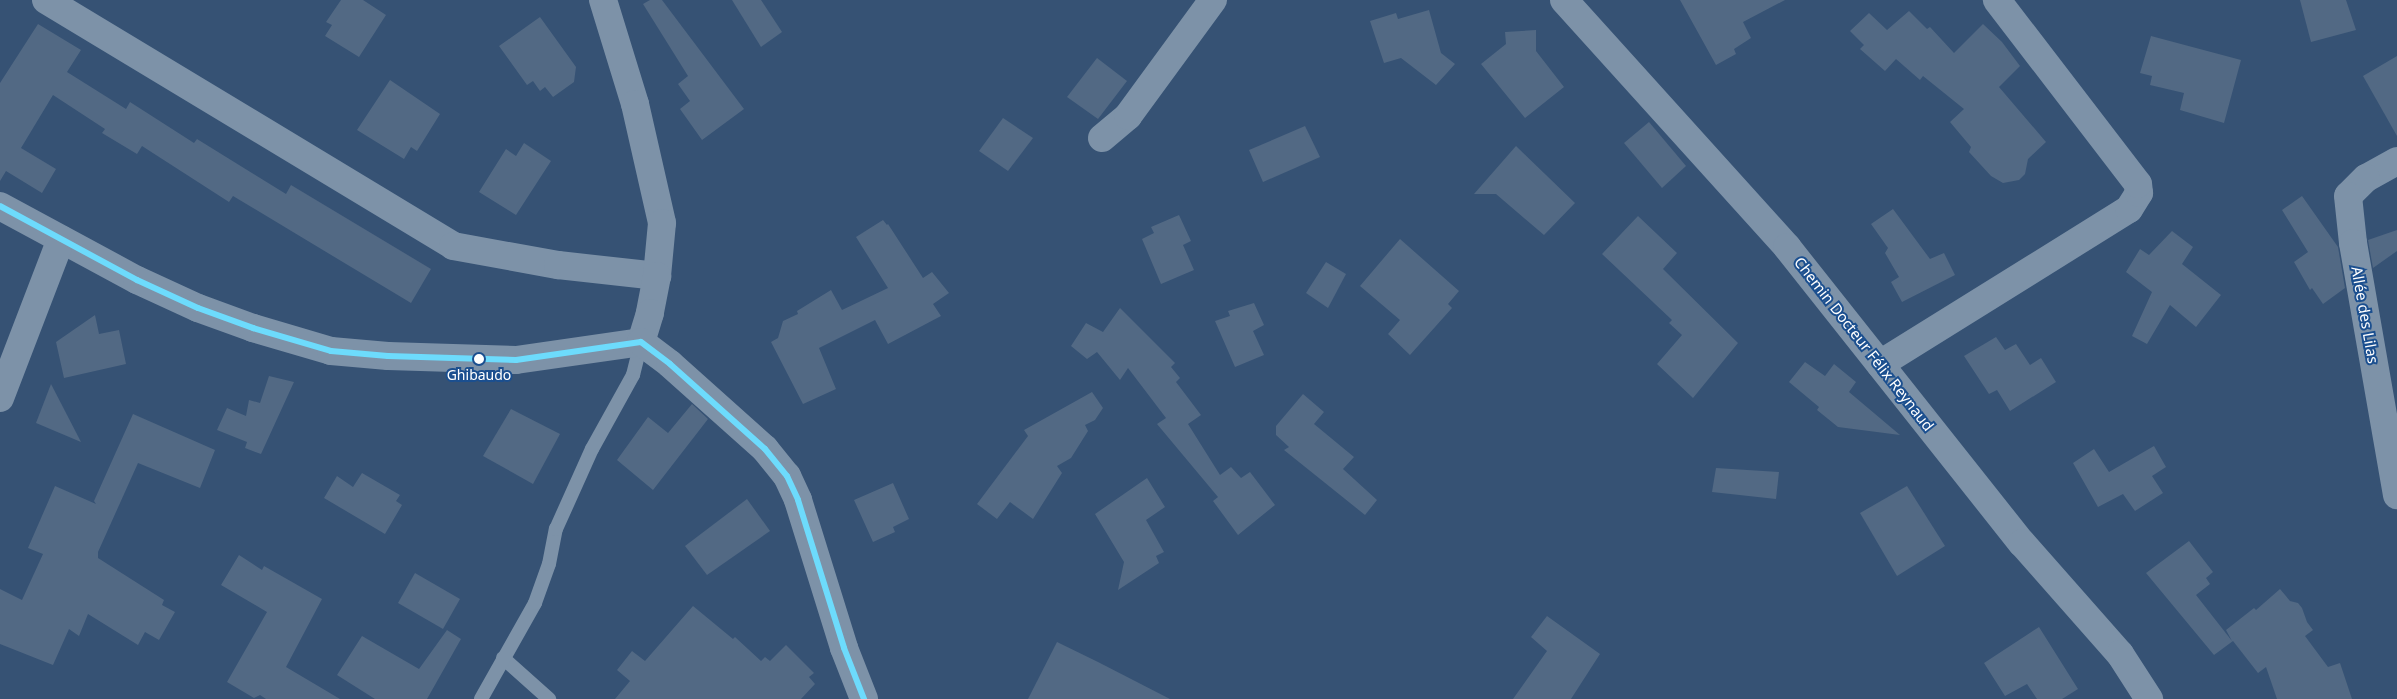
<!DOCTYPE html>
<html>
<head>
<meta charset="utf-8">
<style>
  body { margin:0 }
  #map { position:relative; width:2397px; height:699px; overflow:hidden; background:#365274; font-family:"Noto Sans",sans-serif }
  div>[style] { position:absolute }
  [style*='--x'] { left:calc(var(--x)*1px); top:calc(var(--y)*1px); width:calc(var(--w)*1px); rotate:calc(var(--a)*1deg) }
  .building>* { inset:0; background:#526984 }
  .service>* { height:14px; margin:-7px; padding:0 7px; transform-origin:7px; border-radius:7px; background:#7d92a8 }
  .minor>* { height:28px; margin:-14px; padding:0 14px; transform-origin:14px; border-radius:14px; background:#7d92a8 }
  .tertiary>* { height:28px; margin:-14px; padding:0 14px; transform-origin:14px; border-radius:14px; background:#7d92a8 }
  .bus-1>* { height:6px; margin:-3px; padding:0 3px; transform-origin:3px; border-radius:3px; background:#6ddbfc }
  .dots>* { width:14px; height:14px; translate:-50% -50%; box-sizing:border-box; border:2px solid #1b4f8f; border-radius:50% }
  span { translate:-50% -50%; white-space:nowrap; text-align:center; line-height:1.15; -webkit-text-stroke:4px #1b4f8f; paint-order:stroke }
  .bus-label { font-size:14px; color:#fff }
  .street-label { font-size:15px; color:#fff }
</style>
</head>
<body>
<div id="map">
  <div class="building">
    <i style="clip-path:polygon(341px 0,363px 0,386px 15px,359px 57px,325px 36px,332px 25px,326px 22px)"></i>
    <i style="clip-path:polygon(650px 0,662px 0,744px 109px,702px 140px,680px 109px,690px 101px,678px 84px,688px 76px,643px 4px)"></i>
    <i style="clip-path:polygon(732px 0,761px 0,782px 32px,761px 47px)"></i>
    <i style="clip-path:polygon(1680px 0,1785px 0,1743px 22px,1751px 38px,1734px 49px,1736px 54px,1716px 65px)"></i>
    <i style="clip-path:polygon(2300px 0,2346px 0,2356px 30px,2311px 42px)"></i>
    <i style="clip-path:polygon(1429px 10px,1441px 53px,1455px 64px,1436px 85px,1401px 58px,1384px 63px,1370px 21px,1396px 13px,1398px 19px)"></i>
    <i style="clip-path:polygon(1909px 11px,1927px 29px,1930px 27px,1954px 53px,1983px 24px,2002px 42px,2020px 66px,1999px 87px,2046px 142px,2028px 159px,2025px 174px,2019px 180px,2003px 183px,1991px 176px,1969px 152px,1971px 147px,1950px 122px,1964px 109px,1923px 76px,1920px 80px,1896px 59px,1885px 71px,1860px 49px,1864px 45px,1850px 31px,1869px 13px,1887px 30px)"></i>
    <i style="clip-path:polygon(540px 17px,576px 67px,574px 82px,553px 97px,545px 87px,540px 91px,533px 81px,527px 85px,499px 46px)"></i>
    <i style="clip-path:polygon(38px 24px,81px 50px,67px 72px,126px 109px,130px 102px,194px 143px,197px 139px,286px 194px,291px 185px,431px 269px,411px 303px,233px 196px,229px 202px,142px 146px,137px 154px,102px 133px,105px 129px,53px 95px,21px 148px,56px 169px,42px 193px,6px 171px,0 181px,0 83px)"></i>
    <i style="clip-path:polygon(1536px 30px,1536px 51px,1564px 87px,1525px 118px,1481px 64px,1506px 44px,1505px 32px)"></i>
    <i style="clip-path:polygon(2151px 36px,2241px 60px,2224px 123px,2180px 110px,2184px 93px,2150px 85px,2152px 76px,2140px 73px)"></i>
    <i style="clip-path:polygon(2397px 56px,2397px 136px,2363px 76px)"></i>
    <i style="clip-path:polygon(1097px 58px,1127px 81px,1098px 119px,1067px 97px)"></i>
    <i style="clip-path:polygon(390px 80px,440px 114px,417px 151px,411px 147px,404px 159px,357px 130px)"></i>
    <i style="clip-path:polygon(1003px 118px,1033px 138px,1008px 171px,979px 151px)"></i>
    <i style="clip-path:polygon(1649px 122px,1686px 166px,1662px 188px,1624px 143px)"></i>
    <i style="clip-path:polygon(1305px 126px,1320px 157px,1263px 182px,1249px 150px)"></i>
    <i style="clip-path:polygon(524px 143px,551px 161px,516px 215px,479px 192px,506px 149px,516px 156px)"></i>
    <i style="clip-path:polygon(1516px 146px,1575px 203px,1544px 235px,1496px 194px,1474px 194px)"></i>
    <i style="clip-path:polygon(2302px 196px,2338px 247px,2345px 288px,2323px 304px,2312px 288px,2310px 290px,2294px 262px,2308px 252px,2282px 210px)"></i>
    <i style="clip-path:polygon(1893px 209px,1930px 259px,1944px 253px,1955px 275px,1902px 302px,1891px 282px,1899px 277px,1885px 253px,1888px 248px,1871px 224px)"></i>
    <i style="clip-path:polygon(1179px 215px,1191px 241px,1183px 245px,1194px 270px,1161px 284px,1142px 239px,1154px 233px,1151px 227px)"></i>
    <i style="clip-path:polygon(1638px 216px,1677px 253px,1663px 269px,1738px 343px,1693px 398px,1657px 364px,1682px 335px,1669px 323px,1672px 320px,1602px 254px)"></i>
    <i style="clip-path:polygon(883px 220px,887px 225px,888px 224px,923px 278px,932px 272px,949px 293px,933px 304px,941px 316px,888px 344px,875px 320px,819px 348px,836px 389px,803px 404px,771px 342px,778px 338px,783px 321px,798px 314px,797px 311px,831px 290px,842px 310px,888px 288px,856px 237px)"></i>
    <i style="clip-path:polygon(2397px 230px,2397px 251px,2373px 268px,2368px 240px)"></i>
    <i style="clip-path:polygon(2172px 231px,2193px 247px,2182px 264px,2221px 295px,2196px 327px,2170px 305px,2147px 344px,2132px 336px,2152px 292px,2126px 272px,2140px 249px,2149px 255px)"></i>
    <i style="clip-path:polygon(1400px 239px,1459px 291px,1448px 304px,1452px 308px,1410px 355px,1388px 334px,1400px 320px,1360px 286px)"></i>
    <i style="clip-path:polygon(1326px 262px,1346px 274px,1328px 308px,1306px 293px)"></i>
    <i style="clip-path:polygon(1254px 303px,1264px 325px,1253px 331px,1264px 355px,1235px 367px,1215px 321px,1230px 316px,1228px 311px)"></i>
    <i style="clip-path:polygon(1120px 308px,1175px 363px,1171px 367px,1180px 378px,1176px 382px,1201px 415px,1188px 424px,1220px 475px,1231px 467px,1241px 478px,1250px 472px,1275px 505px,1238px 535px,1213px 501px,1218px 497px,1157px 424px,1166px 418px,1128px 368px,1120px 380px,1097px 352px,1087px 359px,1071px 346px,1086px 323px,1103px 332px)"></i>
    <i style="clip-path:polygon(95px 315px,99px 334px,119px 330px,126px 364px,64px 378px,56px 342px)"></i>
    <i style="clip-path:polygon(1996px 337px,2005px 350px,2016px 344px,2030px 365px,2041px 358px,2056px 382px,2010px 411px,1997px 390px,1989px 394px,1964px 356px)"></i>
    <i style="clip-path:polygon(1805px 362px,1825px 376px,1834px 364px,1856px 382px,1849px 392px,1900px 435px,1838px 427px,1817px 410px,1819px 407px,1789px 382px)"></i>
    <i style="clip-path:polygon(269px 376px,294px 382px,261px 454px,245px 448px,247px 442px,217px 430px,227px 408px,246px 416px,249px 400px,260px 403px)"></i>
    <i style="clip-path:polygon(51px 384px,81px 442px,36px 423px)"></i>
    <i style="clip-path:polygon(1092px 392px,1103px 408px,1095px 420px,1085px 425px,1088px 431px,1071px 458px,1057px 466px,1062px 473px,1033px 519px,1010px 502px,997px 519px,977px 504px,1028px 436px,1024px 430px)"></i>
    <i style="clip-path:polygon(1303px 394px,1324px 412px,1314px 424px,1354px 457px,1343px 469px,1377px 500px,1365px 515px,1284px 450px,1289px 447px,1276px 435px,1276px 426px)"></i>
    <i style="clip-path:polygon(692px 404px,708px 419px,653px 490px,617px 460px,648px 417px,668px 433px)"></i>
    <i style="clip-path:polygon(511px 409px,560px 434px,533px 484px,483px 456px)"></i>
    <i style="clip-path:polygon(133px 414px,215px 450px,200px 488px,138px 463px,98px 552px,98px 558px,164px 600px,162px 605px,175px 612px,159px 640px,145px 632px,138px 645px,88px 614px,79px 636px,69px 629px,53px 665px,0 644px,0 589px,22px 600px,43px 554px,28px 548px,55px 486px,96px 504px,94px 501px)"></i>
    <i style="clip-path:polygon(2154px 446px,2166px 467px,2152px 476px,2163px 493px,2135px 511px,2123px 494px,2098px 507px,2073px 463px,2094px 449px,2109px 472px)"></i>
    <i style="clip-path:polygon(1716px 468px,1779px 472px,1776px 499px,1712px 492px)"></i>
    <i style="clip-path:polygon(362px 473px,400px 495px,396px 501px,402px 505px,385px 534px,324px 498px,337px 476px,353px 487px)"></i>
    <i style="clip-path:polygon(1147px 478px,1165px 507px,1146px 520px,1164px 552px,1156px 556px,1159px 563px,1118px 590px,1124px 562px,1095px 514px)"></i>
    <i style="clip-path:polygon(893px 483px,909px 519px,893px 527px,895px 532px,873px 542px,854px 500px)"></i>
    <i style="clip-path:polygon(1907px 486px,1945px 546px,1897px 576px,1860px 513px)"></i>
    <i style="clip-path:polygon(747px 499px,770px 531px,707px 575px,685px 546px)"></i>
    <i style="clip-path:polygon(2189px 541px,2213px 572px,2206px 578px,2210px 584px,2196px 595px,2232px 641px,2226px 630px,2254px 608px,2256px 610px,2280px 589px,2290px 601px,2298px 603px,2302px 608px,2307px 622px,2313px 630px,2305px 636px,2328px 667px,2340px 663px,2352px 699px,2277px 699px,2266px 667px,2258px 673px,2233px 641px,2214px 655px,2146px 573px)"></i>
    <i style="clip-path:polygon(239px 555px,262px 570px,264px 566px,322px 599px,286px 667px,340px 699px,266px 699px,260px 695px,254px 698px,227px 682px,267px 612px,221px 585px)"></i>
    <i style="clip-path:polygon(415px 573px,460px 599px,443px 629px,398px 603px)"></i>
    <i style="clip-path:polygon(693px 606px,733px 639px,735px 637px,761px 661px,765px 657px,770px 661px,786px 645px,814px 673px,809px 677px,815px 684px,801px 699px,615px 699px,630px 681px,617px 670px,632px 651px,645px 661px)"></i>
    <i style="clip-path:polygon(1547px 616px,1600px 654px,1571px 699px,1513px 699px,1547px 651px,1531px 637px)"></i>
    <i style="clip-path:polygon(2039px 627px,2078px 689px,2062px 699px,2037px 699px,2027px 684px,2005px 696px,1984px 663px)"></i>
    <i style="clip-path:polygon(447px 630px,461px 639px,427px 699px,375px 699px,337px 675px,362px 636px,419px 669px)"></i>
    <i style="clip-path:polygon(1057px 642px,1098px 662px,1170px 699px,1028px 699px)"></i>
  </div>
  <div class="service">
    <i style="--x:503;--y:658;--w:62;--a:41.7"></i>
    <i style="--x:481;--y:699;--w:110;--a:-60.6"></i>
    <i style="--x:535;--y:603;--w:41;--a:-70.3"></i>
    <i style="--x:549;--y:564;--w:36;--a:-79"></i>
    <i style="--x:556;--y:529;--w:88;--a:-65.8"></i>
    <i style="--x:592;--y:449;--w:85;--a:-61"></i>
    <i style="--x:633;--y:375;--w:34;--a:-76"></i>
  </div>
  <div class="minor">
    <i style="--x:46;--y:0;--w:476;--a:31.1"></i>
    <i style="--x:453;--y:246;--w:107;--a:10.3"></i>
    <i style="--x:558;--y:265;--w:100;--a:6.3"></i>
    <i style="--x:1564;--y:0;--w:333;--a:47.9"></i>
    <i style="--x:1787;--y:247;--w:378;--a:51.6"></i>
    <i style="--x:2022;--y:543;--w:148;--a:48.6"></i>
    <i style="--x:2120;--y:654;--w:54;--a:57.2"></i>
    <i style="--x:1102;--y:138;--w:34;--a:-40"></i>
    <i style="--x:1128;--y:116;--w:144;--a:-53.8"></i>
    <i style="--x:2397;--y:161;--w:35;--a:151"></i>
    <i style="--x:2366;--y:178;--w:25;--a:135"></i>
    <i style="--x:2348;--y:196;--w:47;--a:83.9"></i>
    <i style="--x:2353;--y:243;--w:256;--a:80.1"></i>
    <i style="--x:0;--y:206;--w:156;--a:28.4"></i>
    <i style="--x:137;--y:280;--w:67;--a:24.7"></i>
    <i style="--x:198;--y:308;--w:59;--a:20"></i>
    <i style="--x:253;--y:328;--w:81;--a:16.4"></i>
    <i style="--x:331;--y:351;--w:57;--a:5"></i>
    <i style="--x:388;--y:356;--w:128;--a:1.8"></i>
    <i style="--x:516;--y:360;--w:126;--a:-8.2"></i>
    <i style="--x:1880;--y:364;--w:293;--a:-31.9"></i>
    <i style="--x:2129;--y:209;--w:19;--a:-58"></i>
    <i style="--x:2139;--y:193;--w:9;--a:-96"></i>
    <i style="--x:2138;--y:184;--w:232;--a:-127.5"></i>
    <i style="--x:0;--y:398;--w:170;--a:-69"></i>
  </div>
  <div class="tertiary">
    <i style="--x:603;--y:0;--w:109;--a:72.9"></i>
    <i style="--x:635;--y:104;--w:122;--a:77.2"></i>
    <i style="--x:662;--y:223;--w:53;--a:95.4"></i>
    <i style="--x:657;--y:276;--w:38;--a:101"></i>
    <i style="--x:650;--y:313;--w:30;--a:107"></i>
    <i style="--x:641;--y:342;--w:36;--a:37"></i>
    <i style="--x:670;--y:364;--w:127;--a:41.8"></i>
    <i style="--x:765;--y:449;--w:35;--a:51"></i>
    <i style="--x:787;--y:476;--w:26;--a:65"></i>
    <i style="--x:798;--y:500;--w:155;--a:72.7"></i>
    <i style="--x:844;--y:648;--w:55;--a:68.6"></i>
  </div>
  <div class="bus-1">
    <i style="--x:0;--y:206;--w:156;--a:28.4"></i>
    <i style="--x:137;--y:280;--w:67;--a:24.7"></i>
    <i style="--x:198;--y:308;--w:59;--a:20"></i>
    <i style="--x:253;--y:328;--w:81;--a:16.4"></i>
    <i style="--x:331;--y:351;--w:57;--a:5"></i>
    <i style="--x:388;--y:356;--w:128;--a:1.8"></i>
    <i style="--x:516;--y:360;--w:126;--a:-8.2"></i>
    <i style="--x:641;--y:342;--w:36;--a:37"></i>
    <i style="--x:670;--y:364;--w:127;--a:41.8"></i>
    <i style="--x:765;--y:449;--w:35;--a:51"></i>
    <i style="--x:787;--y:476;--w:26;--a:65"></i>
    <i style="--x:798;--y:500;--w:155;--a:72.7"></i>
    <i style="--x:844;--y:648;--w:55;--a:68.6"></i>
  </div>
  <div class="dots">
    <i style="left:479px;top:359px;background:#fff"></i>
  </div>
  <div class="bus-label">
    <span style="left:479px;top:375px">Ghibaudo</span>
  </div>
  <div class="street-label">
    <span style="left:2365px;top:315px;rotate:80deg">Allée des Lilas</span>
    <span style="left:1864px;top:344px;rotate:52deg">Chemin Docteur Félix Reynaud</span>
  </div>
</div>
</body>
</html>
